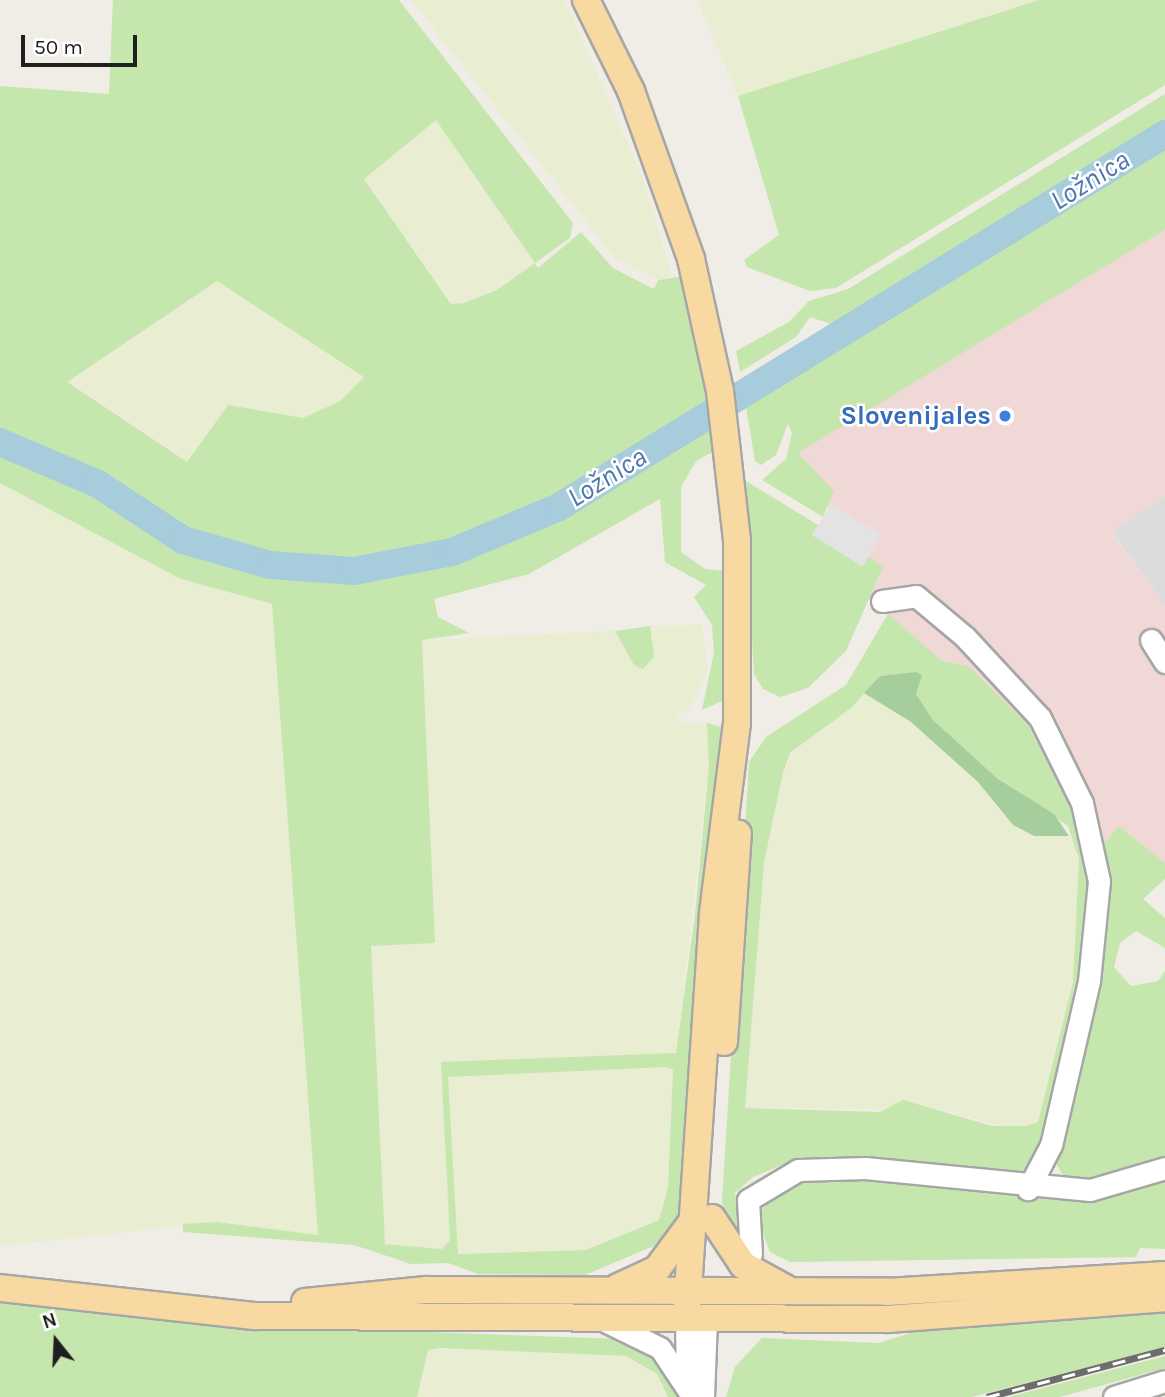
<!DOCTYPE html>
<html>
<head>
<meta charset="utf-8">
<style>
  body { margin:0 }
  #map { position:relative; width:1165px; height:1397px; overflow:hidden; background:#efede5; font-family:Karla,sans-serif }
  div>[style] { position:absolute }
  [style*='--x'] { left:calc(var(--x)*1px); top:calc(var(--y)*1px); width:calc(var(--w)*1px); rotate:calc(var(--a)*1deg) }
  .residential>* { inset:0; background:#dddcdc }
  .commercial>* { inset:0; background:#efd8d5 }
  .farmland>* { inset:0; background:#e9edd1 }
  .grass>* { inset:0; background:#c5e7ad }
  .forest>* { inset:0; background:#a6cd9c }
  .parking>* { inset:0; background:#e3e3e3 }
  .river>* { height:28px; margin:-14px; padding:0 14px; transform-origin:14px; border-radius:14px; background:#a7ccdb }
  .roads { filter:drop-shadow(2px 0 #a6a6a6) drop-shadow(-2px 0 #a6a6a6) drop-shadow(0 2px #a6a6a6) drop-shadow(0 -2px #a6a6a6) }
  .minor>* { height:21px; margin:-10.5px; padding:0 10.5px; transform-origin:10.5px; border-radius:10.5px; background:#fff }
  .major>* { height:26px; margin:-13px; padding:0 13px; transform-origin:13px; border-radius:13px; background:#f8d9a1 }
  .rail>* { height:7px; margin-top:-3.5px; transform-origin:0; background:repeating-linear-gradient(90deg,#fff 0 13px,#6d6d6d 0 26px); box-sizing:border-box; border-block:2px solid #6d6d6d }
  .dots>* { width:19px; height:19px; translate:-50% -50%; box-sizing:border-box; border:4px solid #fff; border-radius:50% }
  span { translate:-50% -50%; white-space:nowrap; text-align:center; line-height:1.15; -webkit-text-stroke:5px #fff; paint-order:stroke }
  .shop-label { font-size:26px; color:#366cbe; font-weight:700 }
  .right { translate:-100% -50%; text-align:right }
  .water-label { font-size:28px; color:#4e76ab; font-style:italic }
  .north { position:absolute; left:21px; top:1306px; width:70px; height:70px; -webkit-text-stroke:5px #fff; paint-order:stroke; rotate:342deg; font-size:19px; font-weight:700; line-height:28px; text-align:center; color:#1f1f1f }
  .north::after { content:''; display:block; margin:auto; width:24px; height:32px; background:#1f1f1f; clip-path:polygon(50% 0,100% 100%,50% 72%,0 100%) }
  .scale { position:absolute; left:21px; top:35px; width:116px; height:32px; box-sizing:border-box; border:4px solid #1f1f1f; border-top:0; padding-left:9px; font-size:21px; line-height:24px; white-space:nowrap; color:#1f1f1f; -webkit-text-stroke:5px #fff; paint-order:stroke }
</style>
</head>
<body>
<div id="map">
  <div class="residential">
    <i style="clip-path:polygon(1165px 496px,1165px 605px,1112px 532px)"></i>
  </div>
  <div class="commercial">
    <i style="clip-path:polygon(1165px 230px,1165px 496px,1112px 533px,1165px 605px,1165px 863px,1119px 826px,1100px 848px,968px 666px,942px 661px,869px 600px,883px 567px,863px 566px,797px 453px)"></i>
  </div>
  <div class="farmland">
    <i style="clip-path:polygon(411px 0,565px 0,643px 179px,672px 275px,658px 280px,615px 258px)"></i>
    <i style="clip-path:polygon(697px 0,1039px 0,738px 96px)"></i>
    <i style="clip-path:polygon(436px 120px,535px 263px,497px 290px,464px 303px,452px 304px,364px 178px)"></i>
    <i style="clip-path:polygon(217px 281px,365px 377px,340px 401px,303px 418px,228px 405px,187px 463px,66px 382px)"></i>
    <i style="clip-path:polygon(0 483px,181px 579px,272px 604px,318px 1235px,217px 1222px,0 1246px)"></i>
    <i style="clip-path:polygon(702px 625px,708px 669px,688px 711px,678px 713px,680px 723px,707px 723px,709px 766px,676px 1054px,441px 1063px,450px 1240px,443px 1249px,385px 1244px,371px 946px,435px 942px,422px 640px,615px 631px,634px 665px,653px 646px,650px 626px)"></i>
    <i style="clip-path:polygon(864px 693px,911px 722px,978px 782px,1010px 822px,1034px 836px,1069px 836px,1076px 847px,1082px 880px,1073px 982px,1039px 1122px,1008px 1128px,939px 1109px,745px 1108px,764px 863px,783px 772px,797px 746px)"></i>
    <i style="clip-path:polygon(666px 1067px,673px 1070px,668px 1188px,659px 1220px,586px 1250px,457px 1254px,447px 1077px)"></i>
    <i style="clip-path:polygon(440px 1348px,625px 1356px,657px 1374px,668px 1397px,417px 1397px,428px 1350px)"></i>
  </div>
  <div class="grass">
    <i style="clip-path:polygon(evenodd,113px 0,399px 0,573px 223px,570px 238px,535px 263px,538px 268px,581px 232px,613px 268px,654px 289px,658px 280px,684px 276px,713px 405px,516px 524px,410px 556px,356px 560px,264px 551px,192px 530px,88px 469px,0 431px,0 86px,109px 94px,113px 0,436px 120px,535px 263px,497px 290px,464px 303px,451px 304px,364px 179px,436px 120px,113px 0,217px 281px,364px 377px,340px 401px,303px 418px,228px 405px,187px 462px,67px 382px,217px 281px)"></i>
    <i style="clip-path:polygon(1039px 0,1165px 0,1165px 85px,836px 288px,810px 291px,747px 267px,744px 260px,779px 235px,738px 96px)"></i>
    <i style="clip-path:polygon(1165px 94px,1165px 128px,839px 327px,810px 317px,796px 337px,740px 372px,736px 351px,789px 322px,809px 301px,848px 289px)"></i>
    <i style="clip-path:polygon(1165px 146px,1165px 230px,798px 453px,834px 491px,823px 517px,762px 480px,786px 459px,792px 433px,788px 424px,776px 455px,761px 465px,755px 461px,745px 401px)"></i>
    <i style="clip-path:polygon(evenodd,715px 422px,718px 449px,696px 461px,681px 487px,681px 552px,705px 569px,725px 571px,722px 701px,702px 710px,714px 652px,712px 625px,694px 597px,706px 585px,665px 562px,660px 499px,529px 574px,434px 599px,438px 617px,469px 633px,422px 640px,435px 943px,371px 946px,385px 1244px,442px 1249px,450px 1240px,441px 1062px,676px 1053px,695px 915px,709px 766px,707px 723px,721px 727px,678px 1219px,654px 1246px,585px 1275px,478px 1274px,448px 1263px,411px 1264px,354px 1245px,183px 1232px,183px 1224px,217px 1222px,318px 1235px,272px 604px,181px 579px,0 483px,0 447px,73px 478px,180px 542px,249px 564px,351px 575px,413px 570px,519px 538px,715px 422px,666px 1067px,673px 1070px,668px 1188px,659px 1220px,586px 1250px,458px 1254px,448px 1077px,666px 1067px)"></i>
    <i style="clip-path:polygon(743px 479px,818px 525px,812px 535px,862px 566px,869px 557px,883px 567px,846px 651px,808px 688px,780px 697px,763px 689px,754px 674px)"></i>
    <i style="clip-path:polygon(evenodd,888px 614px,942px 661px,968px 666px,1027px 724px,1069px 796px,1090px 890px,1085px 956px,1045px 1144px,1021px 1176px,801px 1157px,753px 1177px,735px 1193px,744px 1242px,728px 1225px,722px 1201px,749px 762px,766px 737px,846px 685px,888px 614px,909px 673px,921px 675px,916px 694px,933px 720px,998px 779px,1068px 826px,1079px 859px,1073px 982px,1038px 1122px,1025px 1126px,992px 1126px,903px 1100px,880px 1112px,745px 1108px,764px 863px,783px 772px,791px 752px,851px 708px,880px 676px,909px 673px)"></i>
    <i style="clip-path:polygon(650px 626px,654px 657px,643px 669px,634px 665px,615px 631px)"></i>
    <i style="clip-path:polygon(1119px 826px,1165px 863px,1165px 879px,1143px 899px,1165px 918px,1165px 948px,1136px 931px,1120px 943px,1114px 967px,1131px 986px,1158px 981px,1165px 971px,1165px 1161px,1076px 1183px,1063px 1176px,1055px 1161px,1104px 943px,1100px 848px)"></i>
    <i style="clip-path:polygon(1165px 1178px,1165px 1249px,1140px 1248px,1136px 1257px,790px 1262px,770px 1252px,760px 1224px,759px 1213px,778px 1192px,813px 1179px,874px 1179px,1072px 1199px,1131px 1192px)"></i>
    <i style="clip-path:polygon(0 1299px,205px 1324px,622px 1339px,652px 1350px,684px 1397px,668px 1397px,657px 1374px,626px 1356px,440px 1348px,428px 1350px,417px 1397px,0 1397px)"></i>
    <i style="clip-path:polygon(1165px 1310px,1165px 1347px,972px 1397px,726px 1397px,735px 1367px,762px 1338px,879px 1343px,923px 1329px)"></i>
    <i style="clip-path:polygon(1165px 1356px,1165px 1368px,1060px 1397px,1008px 1397px)"></i>
  </div>
  <div class="forest">
    <i style="clip-path:polygon(916px 672px,922px 675px,916px 694px,933px 720px,998px 779px,1054px 814px,1069px 836px,1034px 836px,1013px 825px,978px 782px,911px 722px,864px 693px,880px 676px)"></i>
  </div>
  <div class="parking">
    <i style="clip-path:polygon(831px 504px,882px 535px,863px 566px,812px 535px)"></i>
  </div>
  <div class="river">
    <i style="--x:0;--y:442;--w:107;--a:23.2"></i>
    <i style="--x:98;--y:484;--w:102;--a:33.4"></i>
    <i style="--x:183;--y:540;--w:91;--a:16"></i>
    <i style="--x:270;--y:565;--w:84;--a:4.1"></i>
    <i style="--x:354;--y:571;--w:100;--a:-11"></i>
    <i style="--x:452;--y:552;--w:116;--a:-22.8"></i>
    <i style="--x:559;--y:507;--w:712;--a:-31.61"></i>
  </div>
  <div class="roads">
    <div class="minor">
      <i style="--x:882;--y:601;--w:34;--a:-8"></i>
      <i style="--x:916;--y:596;--w:64;--a:39.9"></i>
      <i style="--x:965;--y:637;--w:110;--a:47.2"></i>
      <i style="--x:1040;--y:718;--w:95;--a:63.7"></i>
      <i style="--x:1082;--y:803;--w:80;--a:77.7"></i>
      <i style="--x:1099;--y:881;--w:100;--a:95.7"></i>
      <i style="--x:1089;--y:981;--w:168;--a:103"></i>
      <i style="--x:1051;--y:1145;--w:50;--a:117.6"></i>
      <i style="--x:1151;--y:640;--w:26;--a:58"></i>
      <i style="--x:751;--y:1254;--w:54;--a:-93.2"></i>
      <i style="--x:748;--y:1200;--w:58;--a:-31"></i>
      <i style="--x:798;--y:1170;--w:67;--a:-1.7"></i>
      <i style="--x:865;--y:1168;--w:226;--a:5.6"></i>
      <i style="--x:1090;--y:1190;--w:78;--a:-16.3"></i>
      <i style="--x:686;--y:1318;--w:65;--a:89.1"></i>
      <i style="--x:605;--y:1321;--w:61;--a:26.1"></i>
      <i style="--x:660;--y:1348;--w:50;--a:56.3"></i>
      <i style="--x:703;--y:1397;--w:78;--a:-87.8"></i>
      <i style="--x:1114;--y:1397;--w:53;--a:-17.4"></i>
    </div>
    <div class="major">
      <i style="--x:586;--y:0;--w:102;--a:63.7"></i>
      <i style="--x:631;--y:91;--w:178;--a:70.3"></i>
      <i style="--x:691;--y:259;--w:135;--a:77.6"></i>
      <i style="--x:720;--y:391;--w:150;--a:83.5"></i>
      <i style="--x:737;--y:540;--w:183;--a:90"></i>
      <i style="--x:737;--y:723;--w:193;--a:97.2"></i>
      <i style="--x:713;--y:914;--w:405;--a:93.8"></i>
      <i style="--x:724;--y:1042;--w:209;--a:-86.2"></i>
      <i style="--x:712;--y:1218;--w:56;--a:56.6"></i>
      <i style="--x:743;--y:1265;--w:50;--a:28.6"></i>
      <i style="--x:618;--y:1287;--w:43;--a:-24.8"></i>
      <i style="--x:657;--y:1269;--w:57;--a:-53.5"></i>
      <i style="--x:0;--y:1288;--w:256;--a:6.3"></i>
      <i style="--x:254;--y:1316;--w:634;--a:0.27"></i>
      <i style="--x:888;--y:1319;--w:278;--a:-4.3"></i>
      <i style="--x:305;--y:1302;--w:122;--a:-5.7"></i>
      <i style="--x:426;--y:1290;--w:461;--a:0.2"></i>
      <i style="--x:887;--y:1292;--w:279;--a:-3.5"></i>
    </div>
  </div>
  <div class="rail">
    <i style="--x:987;--y:1397;--w:184;--a:-14.8"></i>
  </div>
  <div class="dots">
    <i style="left:1005px;top:416px;background:#3f7fe0"></i>
  </div>
  <div class="shop-label">
    <span class="right" style="left:991px;top:416px">Slovenijales</span>
  </div>
  <div class="water-label">
    <span style="left:1090px;top:180px;rotate:-32deg">Ložnica</span>
    <span style="left:607px;top:477px;rotate:-32deg">Ložnica</span>
  </div>
  <div class="north">N</div>
  <div class="scale">50 m</div>
</div>
</body>
</html>
